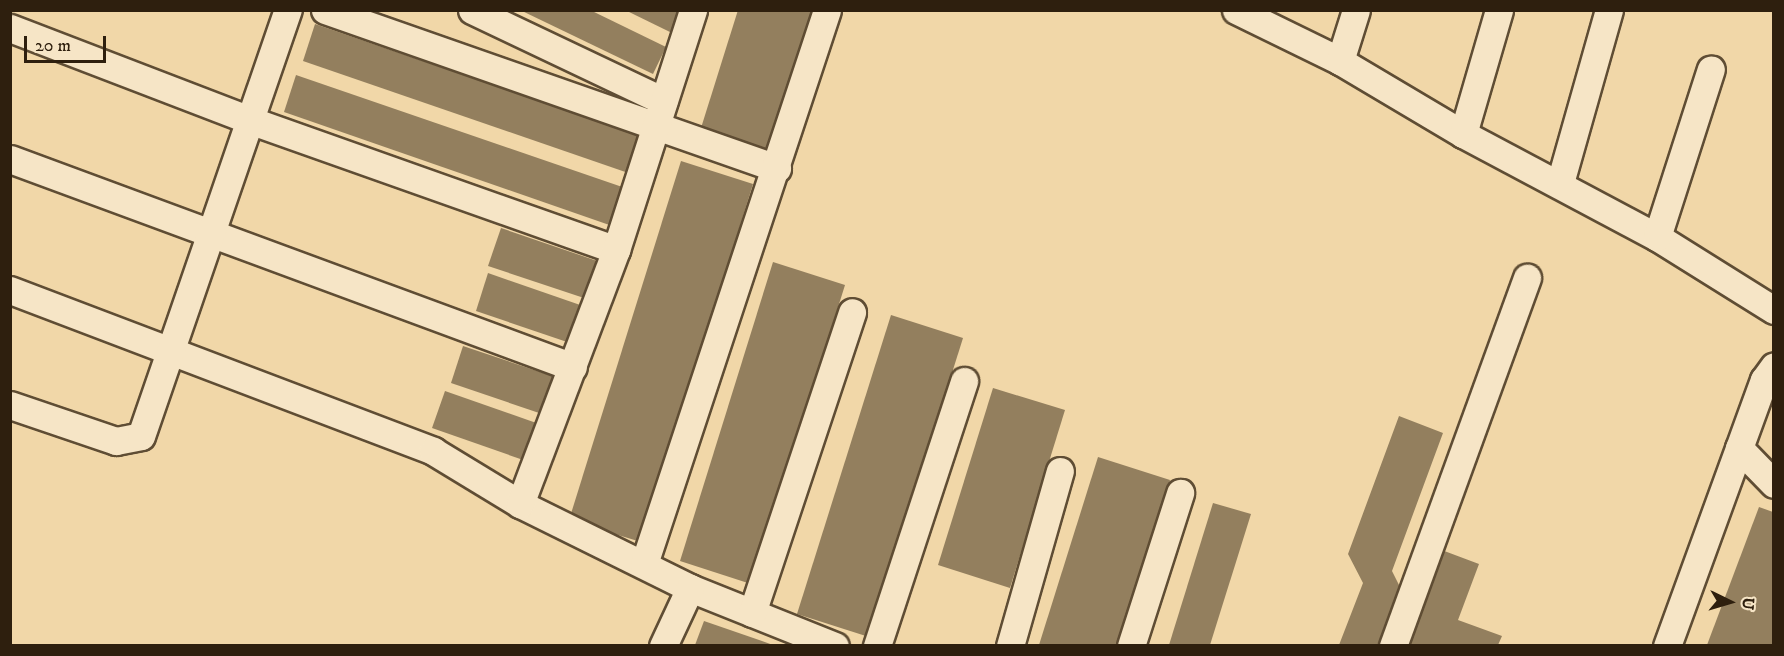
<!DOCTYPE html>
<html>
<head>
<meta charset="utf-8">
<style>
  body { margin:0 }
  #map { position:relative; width:1784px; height:656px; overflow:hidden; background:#f1d7a8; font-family:"IM FELL DW Pica",serif }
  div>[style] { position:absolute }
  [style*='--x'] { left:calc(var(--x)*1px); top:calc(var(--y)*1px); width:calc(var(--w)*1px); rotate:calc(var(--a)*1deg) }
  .building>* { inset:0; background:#937f5e }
  .roads { filter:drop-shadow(2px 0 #5f4d34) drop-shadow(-2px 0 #5f4d34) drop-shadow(0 2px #5f4d34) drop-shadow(0 -2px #5f4d34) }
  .minor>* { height:27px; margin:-13.5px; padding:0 13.5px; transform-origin:13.5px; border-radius:13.5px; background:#f6e5c6 }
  span { translate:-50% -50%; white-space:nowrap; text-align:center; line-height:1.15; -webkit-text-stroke:4.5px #f6e5c6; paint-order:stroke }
  .frame { position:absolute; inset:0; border:12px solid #2e1f0e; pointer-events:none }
  .north { position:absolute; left:1700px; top:572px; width:60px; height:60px; -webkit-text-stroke:4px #f6e5c6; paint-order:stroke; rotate:95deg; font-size:16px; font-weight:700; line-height:24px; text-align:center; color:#2e1f0e }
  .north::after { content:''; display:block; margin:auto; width:21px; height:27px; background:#2e1f0e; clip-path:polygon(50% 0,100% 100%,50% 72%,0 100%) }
  .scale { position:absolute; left:24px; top:36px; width:82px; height:27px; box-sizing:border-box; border:3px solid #2e1f0e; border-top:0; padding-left:8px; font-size:18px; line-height:21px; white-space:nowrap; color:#2e1f0e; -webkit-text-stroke:4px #f6e5c6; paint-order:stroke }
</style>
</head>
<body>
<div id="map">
  <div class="building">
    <i style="clip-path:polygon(520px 10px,590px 10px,666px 47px,653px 74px)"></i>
    <i style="clip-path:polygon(625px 10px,682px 10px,672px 33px)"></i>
    <i style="clip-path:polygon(738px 10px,816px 10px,773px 151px,701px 128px)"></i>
    <i style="clip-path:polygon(315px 24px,650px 139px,637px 176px,303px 61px)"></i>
    <i style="clip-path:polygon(296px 75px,631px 190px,618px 228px,284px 112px)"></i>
    <i style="clip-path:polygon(681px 161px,753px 184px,641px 542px,569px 520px)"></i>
    <i style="clip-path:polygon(501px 228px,603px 263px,590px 300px,488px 266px)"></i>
    <i style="clip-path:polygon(773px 262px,845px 285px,751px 584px,680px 561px)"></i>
    <i style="clip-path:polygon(488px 273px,586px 307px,573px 344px,476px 311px)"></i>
    <i style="clip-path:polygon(891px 315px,963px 338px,869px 637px,797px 614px)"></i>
    <i style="clip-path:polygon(463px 346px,561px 379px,548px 416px,451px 383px)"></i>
    <i style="clip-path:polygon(993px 388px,1065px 410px,1010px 588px,938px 565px)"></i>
    <i style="clip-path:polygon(445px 391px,542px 425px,529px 462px,432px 428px)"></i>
    <i style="clip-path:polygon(1399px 416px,1443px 433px,1392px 571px,1406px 599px,1389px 645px,1339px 645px,1363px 583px,1348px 554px)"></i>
    <i style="clip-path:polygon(1098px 457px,1170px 480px,1118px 645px,1039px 645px)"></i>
    <i style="clip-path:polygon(1213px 503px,1251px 514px,1210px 645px,1169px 645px)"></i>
    <i style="clip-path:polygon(1759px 507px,1773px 512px,1773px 645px,1707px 645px)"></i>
    <i style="clip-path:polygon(1439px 549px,1479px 564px,1458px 620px,1502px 636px,1498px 645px,1403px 645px)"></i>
    <i style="clip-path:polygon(704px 621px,762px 641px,773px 645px,695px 645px)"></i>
  </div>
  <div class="roads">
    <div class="minor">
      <i style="--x:325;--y:10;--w:479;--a:19.3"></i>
      <i style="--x:472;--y:10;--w:212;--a:25.4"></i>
      <i style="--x:1236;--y:10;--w:116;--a:26.1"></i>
      <i style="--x:1340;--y:61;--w:143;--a:30.7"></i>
      <i style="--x:1463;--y:134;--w:220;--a:28"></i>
      <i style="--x:1657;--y:237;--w:138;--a:32"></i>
      <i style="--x:10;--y:28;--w:259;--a:21"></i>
      <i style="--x:252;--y:121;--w:386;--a:19.5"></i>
      <i style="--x:1340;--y:61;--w:53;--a:-72.6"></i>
      <i style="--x:1463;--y:134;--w:129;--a:-73.8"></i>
      <i style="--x:10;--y:159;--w:600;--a:20.28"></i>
      <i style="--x:1560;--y:183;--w:180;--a:-74.2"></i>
      <i style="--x:1657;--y:237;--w:176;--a:-72.2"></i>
      <i style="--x:10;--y:290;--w:453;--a:20.8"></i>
      <i style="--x:433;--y:451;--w:102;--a:31.3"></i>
      <i style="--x:520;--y:504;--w:190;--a:26.3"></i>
      <i style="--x:690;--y:588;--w:156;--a:21.8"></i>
      <i style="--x:10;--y:405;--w:112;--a:18.8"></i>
      <i style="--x:116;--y:441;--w:25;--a:-11"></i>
      <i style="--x:141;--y:436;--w:451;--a:-71"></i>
      <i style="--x:1739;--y:448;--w:50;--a:45.8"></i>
      <i style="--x:520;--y:504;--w:272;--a:-69.3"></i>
      <i style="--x:616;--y:250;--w:252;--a:-72.2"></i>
      <i style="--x:644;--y:564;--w:583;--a:-71.72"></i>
      <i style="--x:752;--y:613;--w:317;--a:-71.6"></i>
      <i style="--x:663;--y:646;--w:64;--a:-65"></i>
      <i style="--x:877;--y:646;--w:279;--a:-71.8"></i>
      <i style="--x:1010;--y:646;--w:182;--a:-74.1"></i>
      <i style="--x:1131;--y:646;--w:161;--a:-72.2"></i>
      <i style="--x:1393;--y:646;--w:392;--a:-70"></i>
      <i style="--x:1667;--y:646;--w:283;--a:-70"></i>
      <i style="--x:1764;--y:380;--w:17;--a:-54"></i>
    </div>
  </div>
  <div class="frame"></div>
  <div class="north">U</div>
  <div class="scale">20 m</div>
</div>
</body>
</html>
